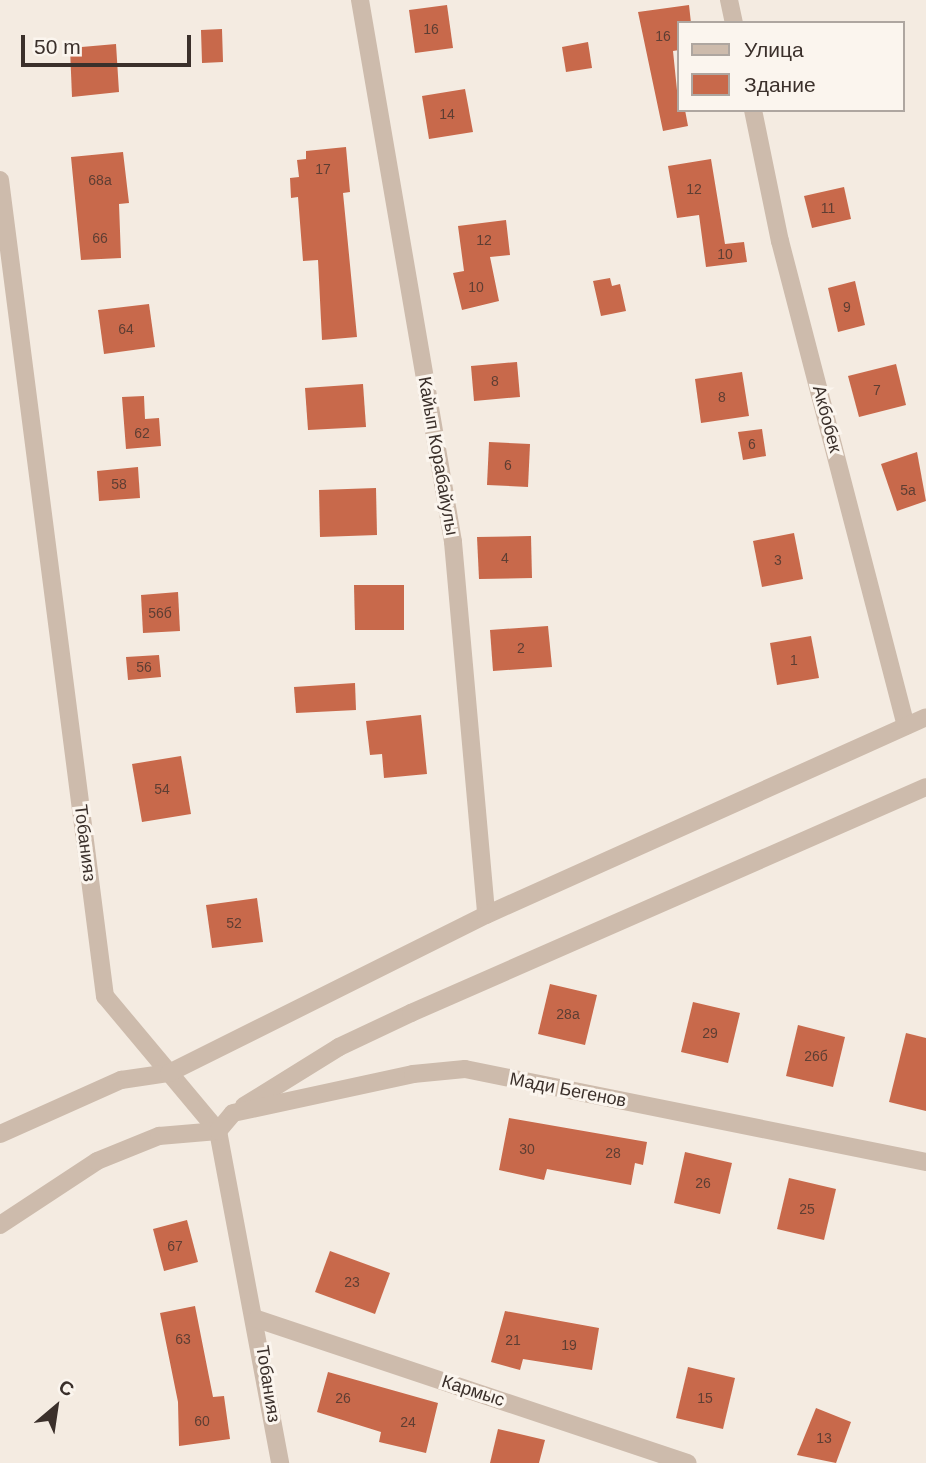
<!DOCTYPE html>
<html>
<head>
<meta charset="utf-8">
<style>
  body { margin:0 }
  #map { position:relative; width:926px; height:1463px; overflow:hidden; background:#f4ebe1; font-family:Arial,sans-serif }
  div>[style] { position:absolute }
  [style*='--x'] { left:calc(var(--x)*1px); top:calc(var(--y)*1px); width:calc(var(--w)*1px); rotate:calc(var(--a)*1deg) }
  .building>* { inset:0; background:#c8694b }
  .minor>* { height:18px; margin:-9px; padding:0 9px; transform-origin:9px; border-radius:9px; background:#cdbbac }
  span { translate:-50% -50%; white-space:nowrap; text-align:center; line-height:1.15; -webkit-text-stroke:6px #fbf5ee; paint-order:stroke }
  .number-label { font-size:14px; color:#5e3e33 }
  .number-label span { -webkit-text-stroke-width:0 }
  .street-label { font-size:18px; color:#3b302b }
  .legend { position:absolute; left:677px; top:21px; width:228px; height:91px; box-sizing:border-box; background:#fbf5ee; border:2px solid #aea6a0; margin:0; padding:9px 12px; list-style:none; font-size:21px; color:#3b302b }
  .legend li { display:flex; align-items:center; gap:14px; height:35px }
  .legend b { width:35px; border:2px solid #aea6a0 }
  .north { position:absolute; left:21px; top:1372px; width:70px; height:70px; -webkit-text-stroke:5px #fbf5ee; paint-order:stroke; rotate:29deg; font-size:19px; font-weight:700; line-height:28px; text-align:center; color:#3b302b }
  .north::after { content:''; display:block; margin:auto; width:24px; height:32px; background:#3b302b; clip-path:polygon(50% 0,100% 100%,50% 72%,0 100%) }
  .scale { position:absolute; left:21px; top:35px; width:170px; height:32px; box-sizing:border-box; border:4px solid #3b302b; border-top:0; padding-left:9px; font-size:21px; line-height:24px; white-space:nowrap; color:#3b302b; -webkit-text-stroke:5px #fbf5ee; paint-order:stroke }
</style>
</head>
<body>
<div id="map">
  <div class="building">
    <i style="clip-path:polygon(447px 5px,453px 48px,415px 53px,409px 10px)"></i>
    <i style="clip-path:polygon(689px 5px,691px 23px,679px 23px,679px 50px,673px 51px,679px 110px,685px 110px,688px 126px,663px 131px,638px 12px)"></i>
    <i style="clip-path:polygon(222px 29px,223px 62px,202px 63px,201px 30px)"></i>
    <i style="clip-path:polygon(588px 42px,592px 68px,566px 72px,562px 47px)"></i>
    <i style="clip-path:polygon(116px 44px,119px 92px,72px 97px,70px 48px)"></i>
    <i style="clip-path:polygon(465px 89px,473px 132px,429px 139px,422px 96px)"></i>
    <i style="clip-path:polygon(346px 147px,350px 192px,343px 193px,357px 337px,322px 340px,318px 260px,303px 261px,298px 197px,291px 198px,290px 178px,299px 177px,297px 160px,306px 159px,306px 151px)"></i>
    <i style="clip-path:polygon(123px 152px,129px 203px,119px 204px,121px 258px,81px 260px,71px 157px)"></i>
    <i style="clip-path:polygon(711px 159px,725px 244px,744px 242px,747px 262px,706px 267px,699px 215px,677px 218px,668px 166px)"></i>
    <i style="clip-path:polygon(844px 187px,851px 219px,812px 228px,804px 196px)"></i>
    <i style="clip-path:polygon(506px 220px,510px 255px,490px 257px,499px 301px,462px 310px,453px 273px,464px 271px,458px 226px)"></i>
    <i style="clip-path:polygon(610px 278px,612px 286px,620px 284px,626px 311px,601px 316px,593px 281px)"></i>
    <i style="clip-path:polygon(855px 281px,865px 325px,838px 332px,828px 288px)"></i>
    <i style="clip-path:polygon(149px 304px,155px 347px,104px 354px,98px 310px)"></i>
    <i style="clip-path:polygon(517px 362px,520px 397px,474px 401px,471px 366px)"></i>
    <i style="clip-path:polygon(896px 364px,906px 405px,859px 417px,848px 376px)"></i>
    <i style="clip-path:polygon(742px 372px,749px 416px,701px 423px,695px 379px)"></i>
    <i style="clip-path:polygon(363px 384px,366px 427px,308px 430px,305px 388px)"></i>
    <i style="clip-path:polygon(144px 396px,145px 419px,159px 418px,161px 446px,126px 449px,122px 397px)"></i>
    <i style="clip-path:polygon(762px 429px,766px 456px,743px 460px,738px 432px)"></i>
    <i style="clip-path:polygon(489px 442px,530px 444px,528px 487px,487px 485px)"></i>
    <i style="clip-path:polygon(917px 452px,926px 501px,897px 511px,881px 464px)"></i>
    <i style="clip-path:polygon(138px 467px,140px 498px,99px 501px,97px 471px)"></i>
    <i style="clip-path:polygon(376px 488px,377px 535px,320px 537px,319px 490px)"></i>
    <i style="clip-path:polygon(794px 533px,803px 579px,762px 587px,753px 541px)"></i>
    <i style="clip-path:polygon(531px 536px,532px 578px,479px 579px,477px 537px)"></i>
    <i style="clip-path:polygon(354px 585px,404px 585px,404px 630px,355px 630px)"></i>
    <i style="clip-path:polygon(178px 592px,180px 631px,143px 633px,141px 595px)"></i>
    <i style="clip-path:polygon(548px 626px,552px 667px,493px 671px,490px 630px)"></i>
    <i style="clip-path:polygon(811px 636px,819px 678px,777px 685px,770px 643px)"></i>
    <i style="clip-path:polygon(159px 655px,161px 677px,128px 680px,126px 657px)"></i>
    <i style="clip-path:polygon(355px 683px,356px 710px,296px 713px,294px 687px)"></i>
    <i style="clip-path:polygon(421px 715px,427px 774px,384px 778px,382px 754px,370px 755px,366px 721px)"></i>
    <i style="clip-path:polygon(181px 756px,191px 814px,142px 822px,132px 764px)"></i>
    <i style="clip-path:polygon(257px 898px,263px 942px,212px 948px,206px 905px)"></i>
    <i style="clip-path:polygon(550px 984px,597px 995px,585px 1045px,538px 1034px)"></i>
    <i style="clip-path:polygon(693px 1002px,740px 1013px,728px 1063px,681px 1052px)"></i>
    <i style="clip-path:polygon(798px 1025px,845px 1037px,833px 1087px,786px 1076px)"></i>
    <i style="clip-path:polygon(906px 1033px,926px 1038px,926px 1111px,889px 1102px)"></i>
    <i style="clip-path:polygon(509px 1118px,647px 1142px,643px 1165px,635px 1163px,631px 1185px,547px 1169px,544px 1180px,499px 1170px)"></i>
    <i style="clip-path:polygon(685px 1152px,732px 1163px,720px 1214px,674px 1203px)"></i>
    <i style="clip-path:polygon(789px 1178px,836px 1189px,824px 1240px,777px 1229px)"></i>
    <i style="clip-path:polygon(187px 1220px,198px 1262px,164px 1271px,153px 1229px)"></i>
    <i style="clip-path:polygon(330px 1251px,390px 1273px,375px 1314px,315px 1292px)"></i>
    <i style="clip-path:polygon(195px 1306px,213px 1397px,224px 1396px,230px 1439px,179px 1446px,178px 1402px,160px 1313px)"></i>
    <i style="clip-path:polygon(505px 1311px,599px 1328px,592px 1370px,523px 1359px,520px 1370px,491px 1362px)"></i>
    <i style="clip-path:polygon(688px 1367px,735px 1378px,723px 1429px,676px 1418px)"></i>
    <i style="clip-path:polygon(328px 1372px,438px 1403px,426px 1453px,379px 1442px,381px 1432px,317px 1412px)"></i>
    <i style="clip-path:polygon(816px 1408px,851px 1422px,836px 1463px,797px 1455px)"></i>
    <i style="clip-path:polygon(498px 1429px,545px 1440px,539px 1463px,490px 1463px)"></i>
  </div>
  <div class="minor">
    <i style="--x:360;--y:0;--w:550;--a:80.26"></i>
    <i style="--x:453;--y:542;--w:374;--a:84.9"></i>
    <i style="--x:729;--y:0;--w:24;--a:78"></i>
    <i style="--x:753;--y:110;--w:134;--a:78.4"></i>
    <i style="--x:780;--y:241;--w:501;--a:75.44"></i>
    <i style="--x:0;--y:180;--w:823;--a:82.67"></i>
    <i style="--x:105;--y:996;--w:176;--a:50.1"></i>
    <i style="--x:218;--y:1131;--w:338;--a:79.4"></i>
    <i style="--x:244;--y:1106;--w:112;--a:-31.8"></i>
    <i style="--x:339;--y:1047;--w:80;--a:-25.3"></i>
    <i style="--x:411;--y:1013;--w:562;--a:-23.69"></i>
    <i style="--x:0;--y:1134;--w:133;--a:-24.1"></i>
    <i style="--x:121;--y:1080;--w:49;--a:-8.3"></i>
    <i style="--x:169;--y:1073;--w:354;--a:-26.5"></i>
    <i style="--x:486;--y:915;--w:482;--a:-24.2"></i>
    <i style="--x:0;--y:1225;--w:116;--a:-33.4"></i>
    <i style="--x:97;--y:1161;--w:67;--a:-22"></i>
    <i style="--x:159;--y:1136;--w:59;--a:-4.8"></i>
    <i style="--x:218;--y:1131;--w:23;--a:-50"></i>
    <i style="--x:233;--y:1113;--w:184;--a:-12.2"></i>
    <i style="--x:413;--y:1074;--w:52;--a:-5.5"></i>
    <i style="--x:465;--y:1069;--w:470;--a:11.4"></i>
    <i style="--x:257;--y:1319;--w:454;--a:18.5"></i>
  </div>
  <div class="number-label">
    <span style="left:431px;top:29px">16</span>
    <span style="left:663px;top:36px">16</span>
    <span style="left:447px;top:114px">14</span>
    <span style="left:323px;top:169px">17</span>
    <span style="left:100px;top:180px">68а</span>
    <span style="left:694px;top:189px">12</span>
    <span style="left:828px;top:208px">11</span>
    <span style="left:100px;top:238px">66</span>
    <span style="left:484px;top:240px">12</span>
    <span style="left:725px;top:254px">10</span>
    <span style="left:476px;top:287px">10</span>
    <span style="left:847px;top:307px">9</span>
    <span style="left:126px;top:329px">64</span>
    <span style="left:495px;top:381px">8</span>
    <span style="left:877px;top:390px">7</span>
    <span style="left:722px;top:397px">8</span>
    <span style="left:142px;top:433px">62</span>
    <span style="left:752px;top:444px">6</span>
    <span style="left:508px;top:465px">6</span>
    <span style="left:119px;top:484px">58</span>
    <span style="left:908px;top:490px">5а</span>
    <span style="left:505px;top:558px">4</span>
    <span style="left:778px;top:560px">3</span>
    <span style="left:160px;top:613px">56б</span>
    <span style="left:521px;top:648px">2</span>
    <span style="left:794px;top:660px">1</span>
    <span style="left:144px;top:667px">56</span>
    <span style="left:162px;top:789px">54</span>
    <span style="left:234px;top:923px">52</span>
    <span style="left:568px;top:1014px">28а</span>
    <span style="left:710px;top:1033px">29</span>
    <span style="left:816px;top:1056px">26б</span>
    <span style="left:527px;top:1149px">30</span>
    <span style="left:613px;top:1153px">28</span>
    <span style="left:703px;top:1183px">26</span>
    <span style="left:807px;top:1209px">25</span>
    <span style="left:175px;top:1246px">67</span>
    <span style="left:352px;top:1282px">23</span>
    <span style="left:183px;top:1339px">63</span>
    <span style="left:513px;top:1340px">21</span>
    <span style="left:569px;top:1345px">19</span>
    <span style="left:343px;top:1398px">26</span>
    <span style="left:705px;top:1398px">15</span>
    <span style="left:202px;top:1421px">60</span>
    <span style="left:408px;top:1422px">24</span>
    <span style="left:824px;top:1438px">13</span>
  </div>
  <div class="street-label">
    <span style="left:827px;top:419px;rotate:75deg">Акбобек</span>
    <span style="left:438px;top:456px;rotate:80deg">Кайып Корабайулы</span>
    <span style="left:85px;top:843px;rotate:83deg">Тобанияз</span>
    <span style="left:568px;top:1090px;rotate:11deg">Мади Бегенов</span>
    <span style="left:268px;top:1384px;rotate:81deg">Тобанияз</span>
    <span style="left:473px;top:1391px;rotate:18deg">Кармыс</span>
  </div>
  <ul class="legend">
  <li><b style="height:9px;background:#cdbbac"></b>Улица</li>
  <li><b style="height:19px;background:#c8694b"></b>Здание</li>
  </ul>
  <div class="north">С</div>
  <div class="scale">50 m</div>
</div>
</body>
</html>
